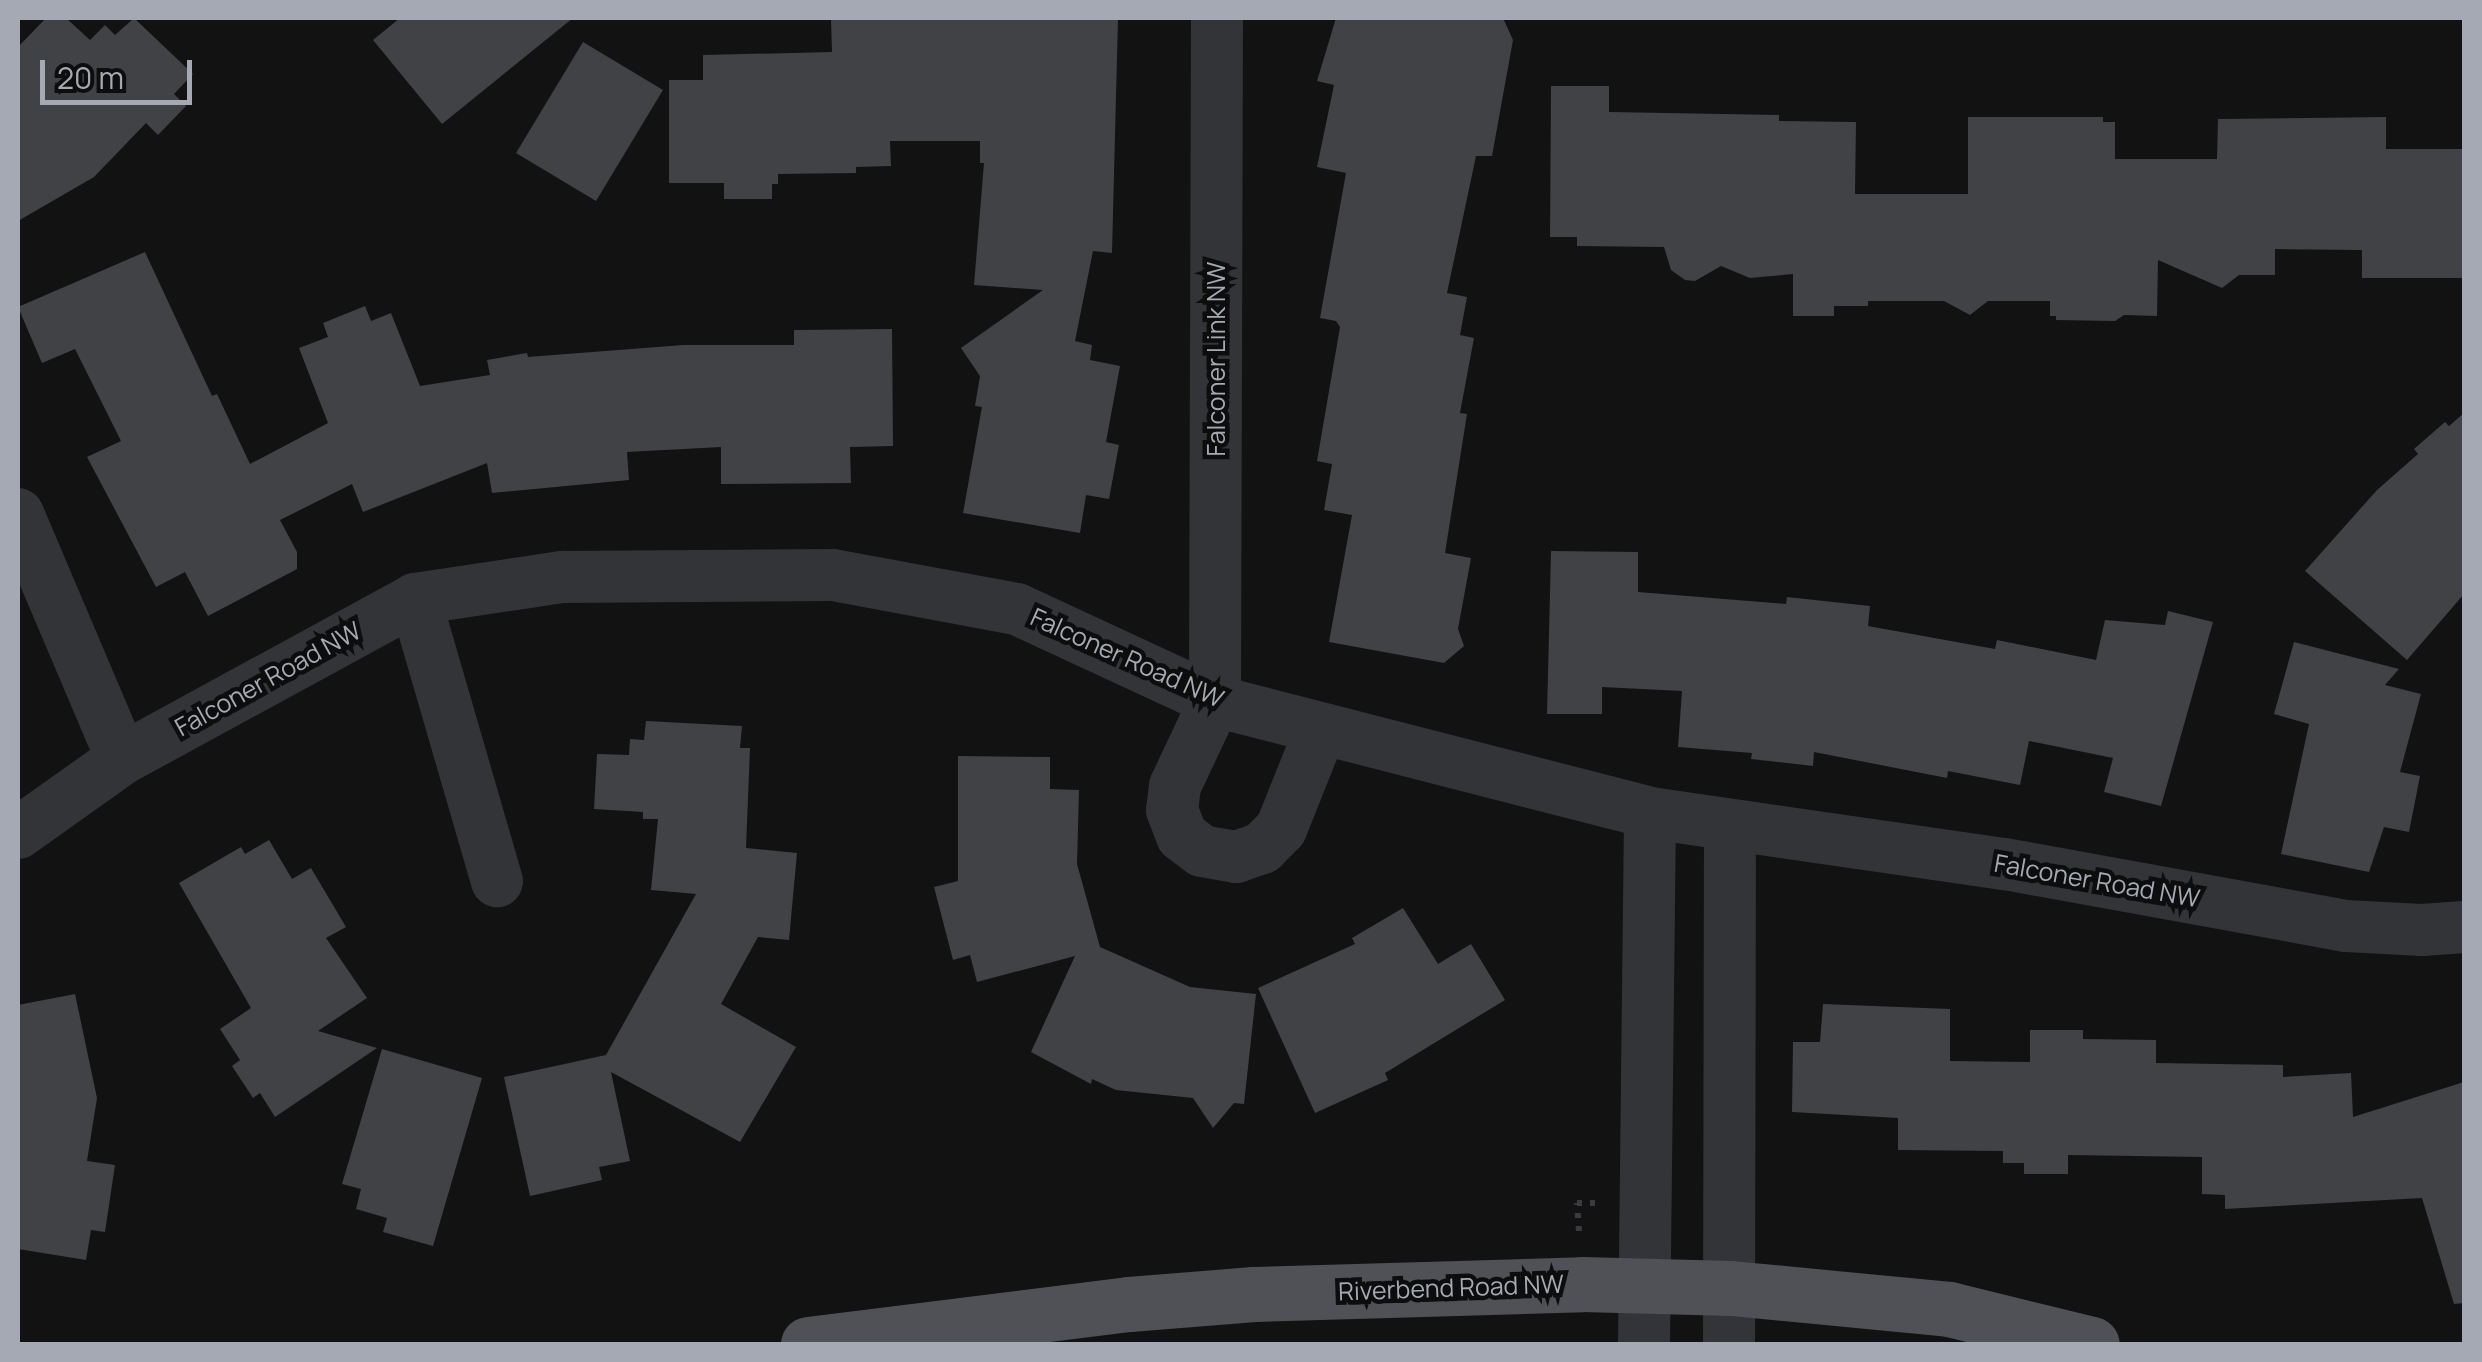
<!DOCTYPE html>
<html>
<head>
<meta charset="utf-8">
<style>
  body { margin:0 }
  #map { position:relative; width:2482px; height:1362px; overflow:hidden; background:#121213; font-family:Manrope,sans-serif }
  div>[style] { position:absolute }
  [style*='--x'] { left:calc(var(--x)*1px); top:calc(var(--y)*1px); width:calc(var(--w)*1px); rotate:calc(var(--a)*1deg) }
  .building>* { inset:0; background:#414246 }
  .path>* { height:6px; margin-top:-3px; transform-origin:0; background:repeating-linear-gradient(90deg,#393b3f 0 5px,transparent 0 13px) }
  .minor>* { height:52px; margin:-26px; padding:0 26px; transform-origin:26px; border-radius:26px; background:#333438 }
  .major>* { height:55px; margin:-27.5px; padding:0 27.5px; transform-origin:27.5px; border-radius:27.5px; background:#4f5157 }
  span { translate:-50% -50%; white-space:nowrap; text-align:center; line-height:1.15; -webkit-text-stroke:9px #0d0d0e; paint-order:stroke }
  .street-label { font-size:25px; color:#a4a9b3 }
  .frame { position:absolute; inset:0; border:20px solid #a4a9b3; pointer-events:none }
  .scale { position:absolute; left:40px; top:60px; width:152px; height:45px; box-sizing:border-box; border:5px solid #a4a9b3; border-top:0; padding-left:12px; font-size:30px; line-height:35px; white-space:nowrap; color:#a4a9b3; -webkit-text-stroke:8px #0d0d0e; paint-order:stroke }
</style>
</head>
<body>
<div id="map">
  <div class="building">
    <i style="clip-path:polygon(46px 18px,66px 18px,90px 40px,105px 25px,115px 35px,134px 18px,193px 74px,174px 94px,186px 106px,158px 135px,146px 123px,94px 177px,18px 221px,18px 47px)"></i>
    <i style="clip-path:polygon(400px 18px,573px 18px,442px 124px,373px 40px)"></i>
    <i style="clip-path:polygon(831px 18px,1118px 18px,1112px 253px,1093px 251px,1075px 341px,1092px 345px,1090px 360px,1120px 366px,1106px 442px,1119px 445px,1109px 499px,1086px 495px,1080px 533px,963px 513px,982px 407px,975px 406px,980px 376px,961px 348px,1043px 290px,974px 285px,984px 163px,980px 163px,980px 141px,890px 141px,891px 166px,856px 167px,856px 173px,778px 174px,778px 184px,772px 184px,772px 199px,724px 199px,724px 183px,669px 183px,669px 80px,703px 80px,703px 55px,832px 52px)"></i>
    <i style="clip-path:polygon(1336px 18px,1503px 18px,1513px 40px,1492px 156px,1476px 156px,1447px 293px,1467px 297px,1460px 335px,1474px 338px,1460px 413px,1467px 414px,1445px 553px,1471px 558px,1458px 629px,1464px 646px,1444px 663px,1329px 642px,1352px 515px,1324px 510px,1332px 464px,1317px 461px,1340px 327px,1336px 321px,1320px 318px,1346px 173px,1317px 167px,1334px 85px,1317px 81px)"></i>
    <i style="clip-path:polygon(583px 42px,663px 90px,596px 201px,516px 153px)"></i>
    <i style="clip-path:polygon(1551px 86px,1609px 86px,1609px 112px,1779px 115px,1779px 121px,1856px 122px,1855px 194px,1968px 194px,1968px 117px,2103px 117px,2103px 122px,2115px 122px,2115px 159px,2217px 159px,2218px 119px,2386px 117px,2386px 149px,2464px 149px,2464px 278px,2362px 278px,2362px 250px,2275px 249px,2275px 275px,2239px 275px,2222px 288px,2158px 260px,2157px 316px,2124px 315px,2115px 321px,2056px 320px,2056px 316px,2050px 316px,2050px 301px,1988px 301px,1970px 315px,1944px 301px,1868px 301px,1868px 306px,1834px 306px,1834px 316px,1793px 316px,1793px 274px,1750px 278px,1721px 266px,1695px 281px,1685px 280px,1671px 270px,1664px 247px,1577px 246px,1577px 237px,1550px 237px)"></i>
    <i style="clip-path:polygon(145px 252px,212px 396px,217px 394px,250px 464px,328px 423px,299px 348px,328px 337px,323px 323px,365px 306px,371px 321px,391px 313px,420px 386px,490px 375px,487px 360px,527px 353px,528px 357px,683px 345px,794px 345px,794px 330px,892px 329px,893px 446px,850px 447px,851px 483px,721px 484px,721px 447px,627px 452px,629px 480px,492px 493px,487px 463px,363px 512px,352px 484px,280px 520px,297px 552px,297px 569px,208px 616px,185px 572px,156px 587px,87px 457px,121px 441px,75px 349px,42px 363px,18px 307px)"></i>
    <i style="clip-path:polygon(2464px 413px,2464px 594px,2407px 660px,2305px 571px,2377px 490px,2418px 454px,2414px 449px,2445px 422px,2449px 426px)"></i>
    <i style="clip-path:polygon(1551px 551px,1638px 552px,1638px 592px,1786px 604px,1787px 597px,1870px 606px,1868px 626px,1995px 649px,1997px 640px,2096px 660px,2105px 620px,2165px 625px,2168px 611px,2213px 622px,2161px 806px,2104px 792px,2113px 758px,2029px 741px,2020px 785px,1948px 771px,1947px 778px,1814px 752px,1813px 766px,1751px 759px,1752px 753px,1678px 747px,1682px 691px,1602px 687px,1602px 714px,1547px 714px)"></i>
    <i style="clip-path:polygon(2294px 642px,2399px 669px,2385px 685px,2421px 694px,2400px 772px,2420px 776px,2409px 832px,2384px 827px,2369px 872px,2281px 854px,2309px 724px,2274px 714px)"></i>
    <i style="clip-path:polygon(646px 721px,742px 726px,740px 748px,750px 748px,746px 848px,797px 853px,789px 940px,758px 937px,721px 1004px,796px 1047px,740px 1142px,611px 1072px,630px 1161px,599px 1167px,602px 1180px,530px 1196px,504px 1077px,606px 1055px,696px 894px,651px 890px,658px 819px,643px 819px,643px 812px,594px 809px,597px 754px,629px 755px,630px 739px,644px 740px)"></i>
    <i style="clip-path:polygon(958px 756px,1050px 757px,1050px 789px,1079px 790px,1077px 864px,1100px 947px,1190px 987px,1256px 994px,1244px 1104px,1234px 1103px,1213px 1128px,1193px 1098px,1116px 1090px,1092px 1079px,1091px 1084px,1031px 1052px,1075px 956px,977px 982px,970px 955px,953px 960px,934px 887px,958px 881px)"></i>
    <i style="clip-path:polygon(269px 840px,292px 879px,311px 868px,346px 927px,326px 938px,367px 998px,318px 1031px,377px 1048px,275px 1117px,260px 1093px,253px 1098px,232px 1066px,240px 1060px,220px 1029px,251px 1008px,179px 883px,241px 847px,245px 854px)"></i>
    <i style="clip-path:polygon(1403px 908px,1438px 964px,1471px 944px,1505px 1000px,1385px 1073px,1388px 1080px,1315px 1113px,1258px 988px,1355px 944px,1352px 938px)"></i>
    <i style="clip-path:polygon(75px 994px,97px 1098px,87px 1161px,115px 1165px,105px 1232px,91px 1230px,86px 1260px,18px 1249px,18px 1005px)"></i>
    <i style="clip-path:polygon(1823px 1004px,1950px 1009px,1950px 1061px,2030px 1062px,2030px 1030px,2083px 1030px,2083px 1039px,2156px 1040px,2156px 1063px,2283px 1065px,2283px 1077px,2351px 1073px,2353px 1117px,2464px 1082px,2464px 1303px,2454px 1304px,2422px 1198px,2225px 1209px,2225px 1195px,2202px 1194px,2202px 1157px,2068px 1155px,2068px 1174px,2024px 1174px,2024px 1163px,2003px 1163px,2003px 1151px,1898px 1150px,1898px 1118px,1792px 1112px,1793px 1042px,1820px 1042px)"></i>
    <i style="clip-path:polygon(382px 1049px,482px 1078px,433px 1246px,383px 1232px,387px 1218px,356px 1209px,361px 1189px,342px 1184px)"></i>
  </div>
  <div class="path">
    <i style="--x:1579;--y:1231;--w:28;--a:-94"></i>
    <i style="--x:1577;--y:1203;--w:19;--a:0"></i>
  </div>
  <div class="minor">
    <i style="--x:1217;--y:18;--w:683;--a:90.17"></i>
    <i style="--x:1215;--y:701;--w:94;--a:115.2"></i>
    <i style="--x:1175;--y:786;--w:24;--a:97"></i>
    <i style="--x:1172;--y:810;--w:28;--a:69"></i>
    <i style="--x:1182;--y:836;--w:25;--a:37"></i>
    <i style="--x:1202;--y:851;--w:35;--a:10"></i>
    <i style="--x:1236;--y:857;--w:28;--a:-19"></i>
    <i style="--x:1262;--y:848;--w:27;--a:-45"></i>
    <i style="--x:1281;--y:829;--w:108;--a:-68.2"></i>
    <i style="--x:18;--y:514;--w:266;--a:67"></i>
    <i style="--x:415;--y:599;--w:294;--a:73.8"></i>
    <i style="--x:18;--y:833;--w:128;--a:-35.4"></i>
    <i style="--x:122;--y:759;--w:334;--a:-28.6"></i>
    <i style="--x:415;--y:599;--w:150;--a:-8.5"></i>
    <i style="--x:563;--y:577;--w:270;--a:-0.4"></i>
    <i style="--x:833;--y:575;--w:187;--a:10.5"></i>
    <i style="--x:1017;--y:609;--w:218;--a:24.9"></i>
    <i style="--x:1215;--y:701;--w:449;--a:14.4"></i>
    <i style="--x:1650;--y:813;--w:359;--a:8.2"></i>
    <i style="--x:2005;--y:864;--w:347;--a:10.3"></i>
    <i style="--x:2346;--y:926;--w:76;--a:3"></i>
    <i style="--x:2422;--y:930;--w:42;--a:-4.1"></i>
    <i style="--x:1644;--y:1344;--w:531;--a:-89.35"></i>
    <i style="--x:1729;--y:1344;--w:518;--a:-89.89"></i>
  </div>
  <div class="major">
    <i style="--x:808;--y:1344;--w:323;--a:-7.1"></i>
    <i style="--x:1129;--y:1304;--w:125;--a:-4.6"></i>
    <i style="--x:1254;--y:1294;--w:328;--a:-1.7"></i>
    <i style="--x:1582;--y:1284;--w:149;--a:1.5"></i>
    <i style="--x:1731;--y:1288;--w:219;--a:5.5"></i>
    <i style="--x:1949;--y:1309;--w:147;--a:13.8"></i>
  </div>
  <div class="street-label">
    <span style="left:1216px;top:359px;rotate:-90deg">Falconer Link NW</span>
    <span style="left:1127px;top:658px;rotate:24deg">Falconer Road NW</span>
    <span style="left:268px;top:679px;rotate:-29deg">Falconer Road NW</span>
    <span style="left:2097px;top:881px;rotate:10deg">Falconer Road NW</span>
    <span style="left:1451px;top:1288px;rotate:-2deg">Riverbend Road NW</span>
  </div>
  <div class="frame"></div>
  <div class="scale">20 m</div>
</div>
</body>
</html>
